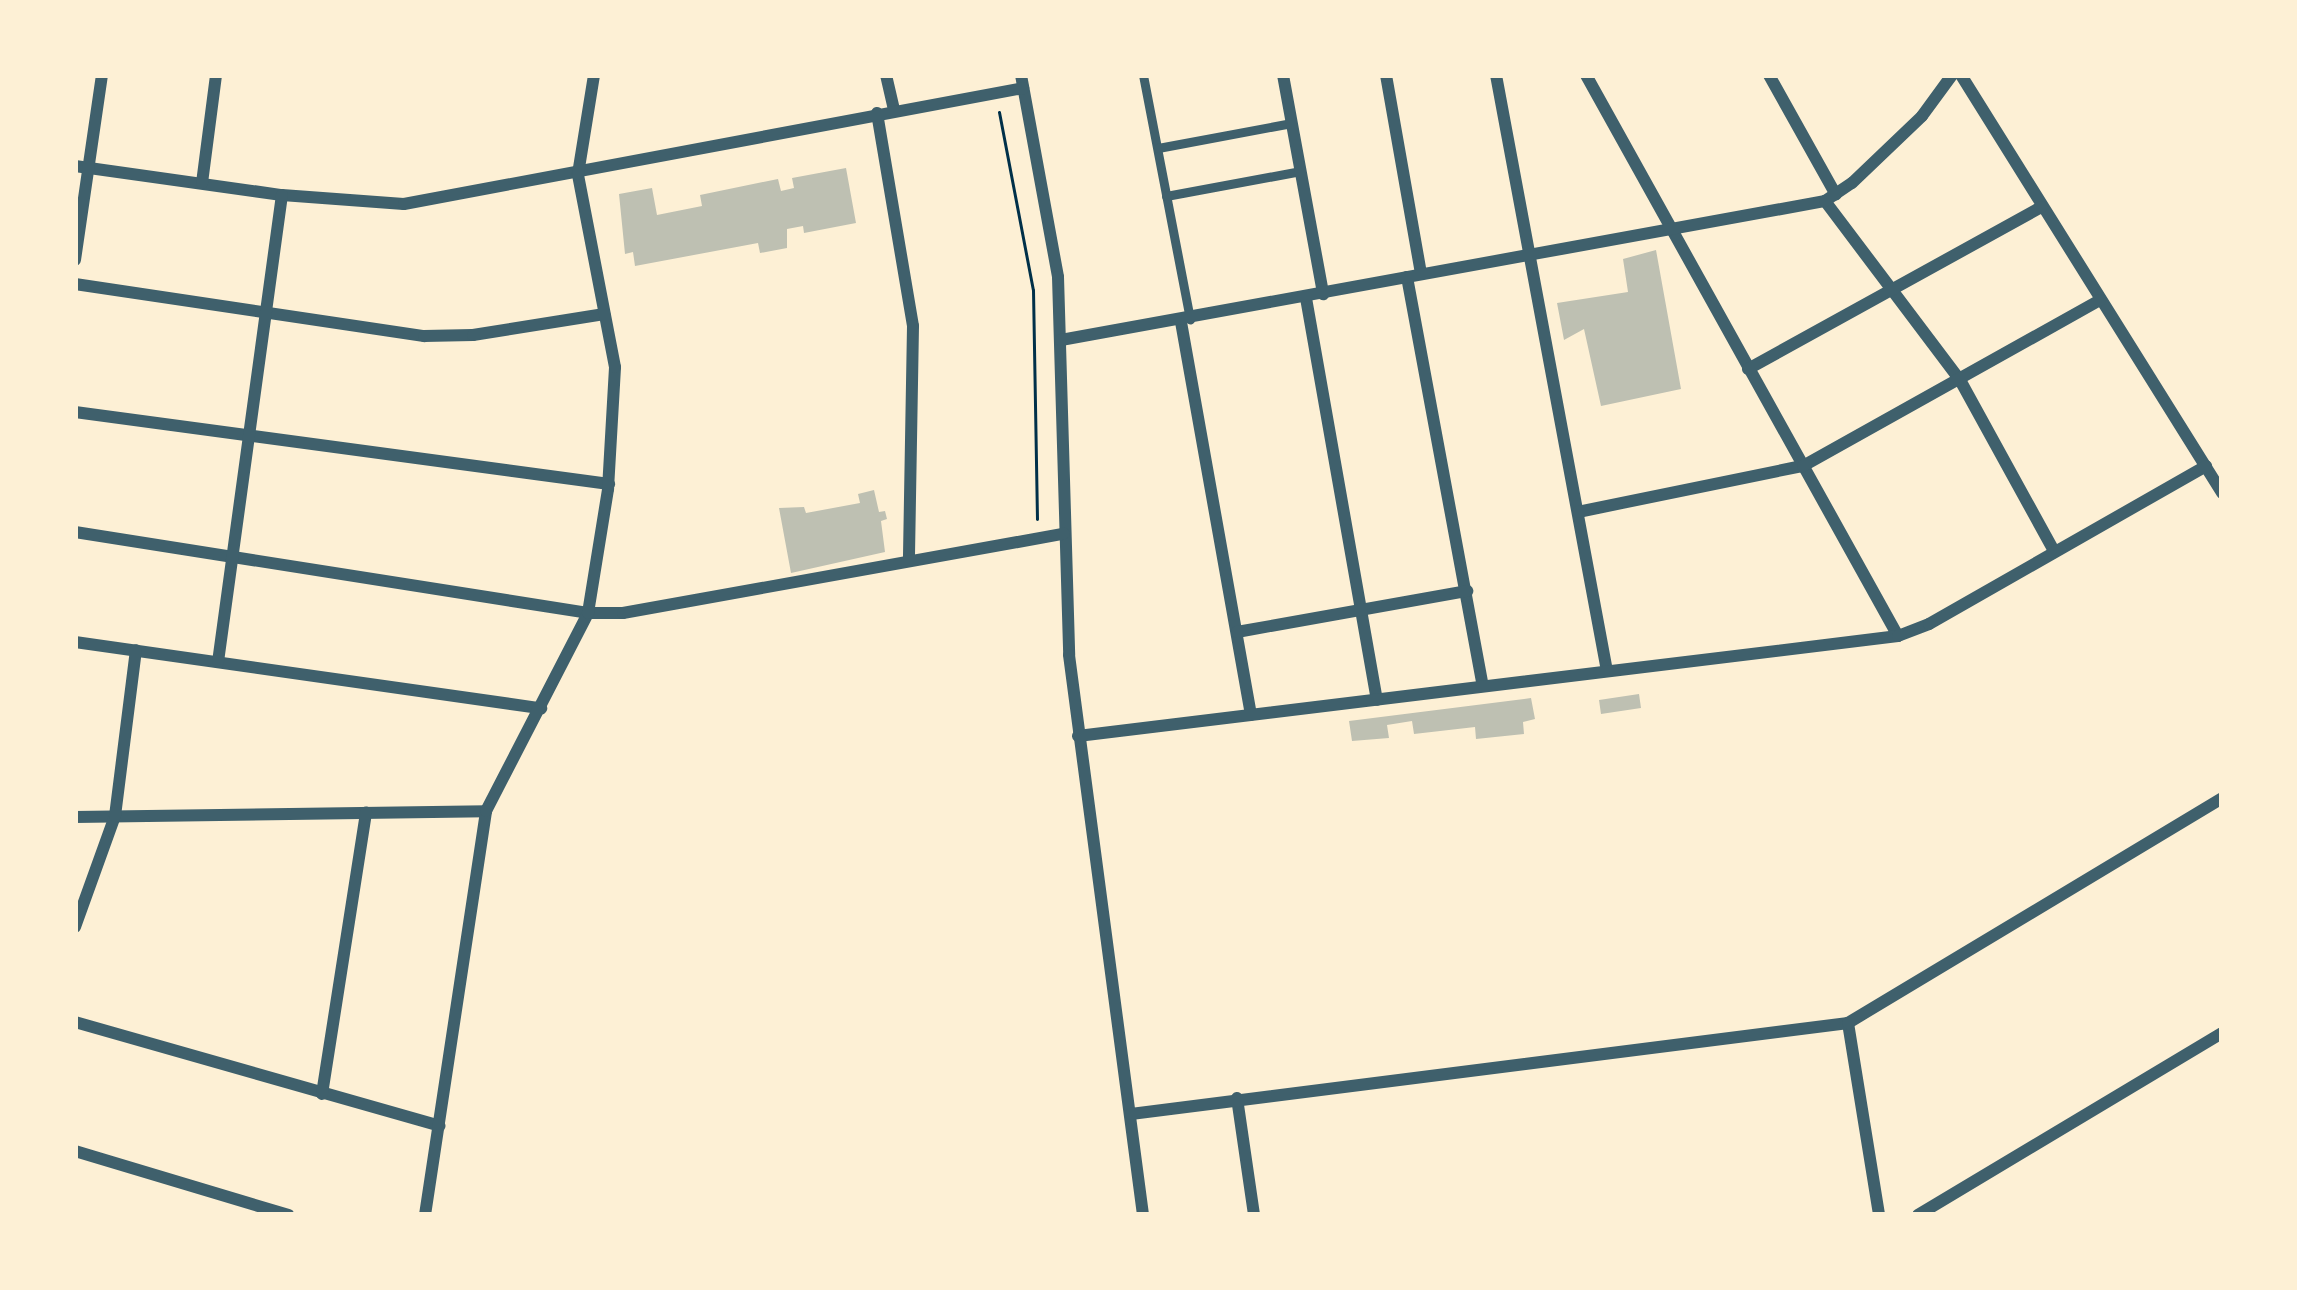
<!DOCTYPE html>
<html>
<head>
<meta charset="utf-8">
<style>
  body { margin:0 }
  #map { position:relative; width:2297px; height:1290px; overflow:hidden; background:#fdf0d5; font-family:Poppins,sans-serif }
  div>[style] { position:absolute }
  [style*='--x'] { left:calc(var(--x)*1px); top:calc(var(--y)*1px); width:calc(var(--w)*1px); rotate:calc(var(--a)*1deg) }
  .building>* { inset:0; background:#bec0b2 }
  .path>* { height:3px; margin:-1.5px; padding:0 1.5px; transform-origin:1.5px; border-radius:1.5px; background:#003049 }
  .pedestrian>* { height:9px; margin:-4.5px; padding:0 4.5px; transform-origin:4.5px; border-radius:4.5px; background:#3f606c }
  .minor>* { height:12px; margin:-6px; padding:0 6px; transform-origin:6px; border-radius:6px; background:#3f606c }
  span { translate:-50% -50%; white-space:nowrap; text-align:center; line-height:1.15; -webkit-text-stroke:9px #fdf0d5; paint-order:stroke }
  .frame { position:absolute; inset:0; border:78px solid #fdf0d5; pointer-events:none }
</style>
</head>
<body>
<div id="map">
  <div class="building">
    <i style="clip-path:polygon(846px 168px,856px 223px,804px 233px,803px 226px,787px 229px,787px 248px,760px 253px,758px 243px,635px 266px,633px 252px,625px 254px,619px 194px,652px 188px,657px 215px,702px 206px,700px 195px,778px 179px,781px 191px,794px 188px,792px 178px)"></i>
    <i style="clip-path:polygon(1656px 250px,1681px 389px,1601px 406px,1584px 329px,1564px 340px,1557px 303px,1628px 292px,1623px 259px)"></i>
    <i style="clip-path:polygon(874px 490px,879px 512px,885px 511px,887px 519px,881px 521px,885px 552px,791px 573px,779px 508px,804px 507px,806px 513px,860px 503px,858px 494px)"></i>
    <i style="clip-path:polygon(1639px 694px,1641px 708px,1601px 714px,1599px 700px)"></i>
    <i style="clip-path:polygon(1531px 698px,1535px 719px,1523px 722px,1524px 734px,1476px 739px,1475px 727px,1414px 734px,1412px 721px,1387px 725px,1389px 738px,1352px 741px,1349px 721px)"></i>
  </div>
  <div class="path">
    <i style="--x:999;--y:112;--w:181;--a:79.2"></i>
    <i style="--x:1033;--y:290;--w:229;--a:89"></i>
  </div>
  <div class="pedestrian">
    <i style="--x:1143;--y:75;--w:249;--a:79.1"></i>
    <i style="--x:1158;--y:148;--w:136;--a:-10.6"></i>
    <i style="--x:1166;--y:196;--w:137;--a:-10.5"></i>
  </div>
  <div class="minor">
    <i style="--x:886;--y:75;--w:35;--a:77"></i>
    <i style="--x:1021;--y:75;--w:205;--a:79.6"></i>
    <i style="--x:1058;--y:277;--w:378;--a:88.3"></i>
    <i style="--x:1069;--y:655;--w:565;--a:82.47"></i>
    <i style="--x:1283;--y:75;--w:223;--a:79.6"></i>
    <i style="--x:1386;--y:75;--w:202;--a:80"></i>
    <i style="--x:1496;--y:75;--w:606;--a:79.45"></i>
    <i style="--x:1586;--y:75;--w:642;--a:60.92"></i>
    <i style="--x:1769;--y:75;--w:137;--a:60.8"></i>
    <i style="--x:1961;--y:75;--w:493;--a:58"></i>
    <i style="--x:877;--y:113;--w:216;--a:80.4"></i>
    <i style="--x:913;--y:326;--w:235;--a:91"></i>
    <i style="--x:75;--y:166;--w:209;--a:8"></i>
    <i style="--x:282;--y:195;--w:122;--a:4.2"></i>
    <i style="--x:404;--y:204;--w:630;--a:-10.61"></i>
    <i style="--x:202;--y:183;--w:109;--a:-82.6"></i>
    <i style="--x:1825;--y:201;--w:224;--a:53"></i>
    <i style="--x:1960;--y:380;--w:195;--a:61.2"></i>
    <i style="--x:75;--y:260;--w:187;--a:-81.7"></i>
    <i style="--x:1407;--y:277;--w:416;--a:79.5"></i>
    <i style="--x:75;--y:284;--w:353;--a:8.5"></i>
    <i style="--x:424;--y:336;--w:49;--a:-1.2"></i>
    <i style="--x:473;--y:335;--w:133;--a:-9.1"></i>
    <i style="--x:1306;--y:298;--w:408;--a:80"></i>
    <i style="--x:1181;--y:322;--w:399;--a:79.9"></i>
    <i style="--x:1061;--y:340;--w:777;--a:-10.31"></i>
    <i style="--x:1825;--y:201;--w:32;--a:-34"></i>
    <i style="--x:1852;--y:183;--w:97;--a:-43.7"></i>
    <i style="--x:1922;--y:116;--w:51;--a:-53.8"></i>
    <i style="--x:1748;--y:369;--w:335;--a:-28.9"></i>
    <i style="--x:75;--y:412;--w:539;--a:7.68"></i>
    <i style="--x:1578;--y:512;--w:230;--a:-11.6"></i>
    <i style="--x:1803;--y:466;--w:340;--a:-29.2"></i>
    <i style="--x:75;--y:532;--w:519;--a:8.97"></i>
    <i style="--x:588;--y:613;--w:35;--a:0"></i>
    <i style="--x:623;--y:613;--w:448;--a:-10.2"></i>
    <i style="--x:1237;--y:632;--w:234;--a:-10.1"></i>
    <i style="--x:75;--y:642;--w:471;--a:8.1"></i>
    <i style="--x:218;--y:662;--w:471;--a:-82.2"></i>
    <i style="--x:1078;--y:736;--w:826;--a:-6.95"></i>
    <i style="--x:1898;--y:636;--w:33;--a:-21"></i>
    <i style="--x:1929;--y:624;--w:319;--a:-29.7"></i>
    <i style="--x:75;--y:817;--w:411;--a:-0.8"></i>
    <i style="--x:75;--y:927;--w:118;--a:-70.2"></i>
    <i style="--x:115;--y:816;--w:167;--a:-82.8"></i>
    <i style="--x:75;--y:1022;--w:379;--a:15.9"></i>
    <i style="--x:1848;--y:1023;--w:194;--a:80.8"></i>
    <i style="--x:322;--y:1094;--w:285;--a:-81.1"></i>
    <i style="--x:1237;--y:1098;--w:118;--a:81.7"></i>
    <i style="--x:1131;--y:1114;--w:723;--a:-7.23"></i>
    <i style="--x:1848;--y:1023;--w:436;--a:-31"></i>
    <i style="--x:75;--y:1151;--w:223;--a:16.7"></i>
    <i style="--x:425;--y:1215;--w:409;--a:-81.4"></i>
    <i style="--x:486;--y:811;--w:223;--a:-62.7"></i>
    <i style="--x:588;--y:613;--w:126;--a:-80.8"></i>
    <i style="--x:608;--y:489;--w:122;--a:-86.7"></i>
    <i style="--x:615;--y:367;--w:197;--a:-100.9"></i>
    <i style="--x:578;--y:174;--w:100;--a:-80.8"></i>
    <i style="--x:1918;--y:1215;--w:354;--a:-30.9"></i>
  </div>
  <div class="frame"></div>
</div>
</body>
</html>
